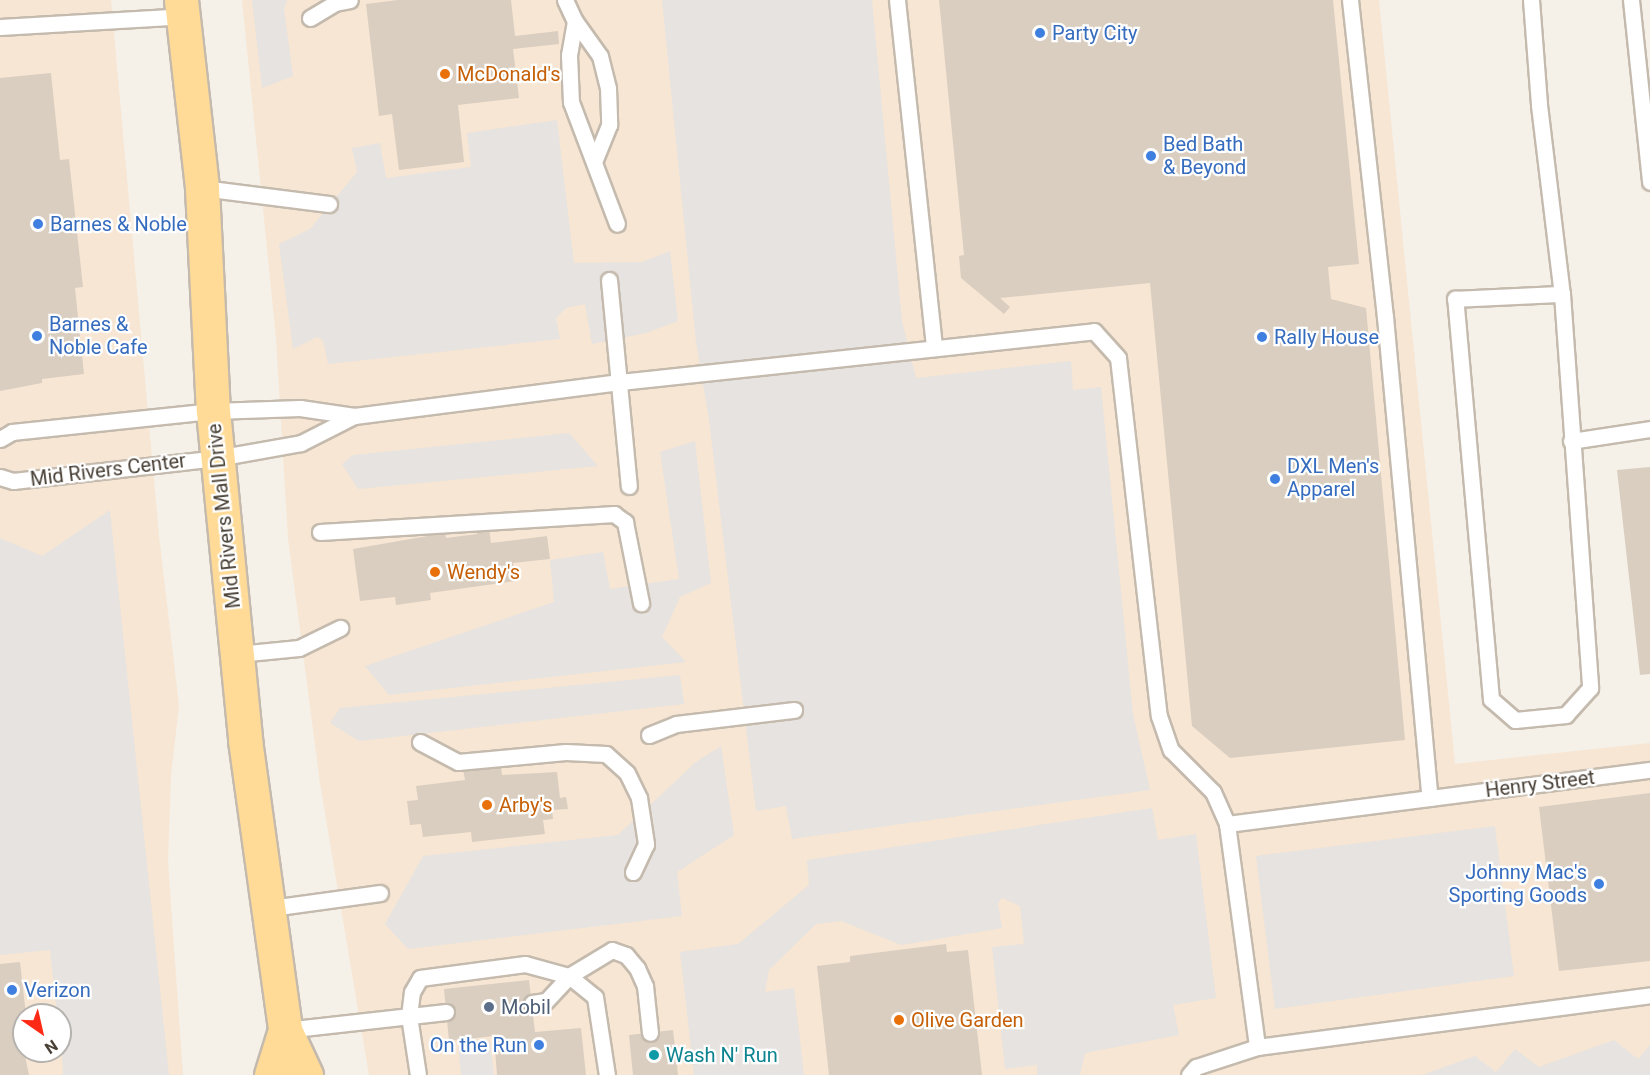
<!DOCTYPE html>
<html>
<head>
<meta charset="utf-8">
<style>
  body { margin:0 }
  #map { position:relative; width:1650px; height:1075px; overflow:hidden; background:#f5f0e8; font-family:Roboto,sans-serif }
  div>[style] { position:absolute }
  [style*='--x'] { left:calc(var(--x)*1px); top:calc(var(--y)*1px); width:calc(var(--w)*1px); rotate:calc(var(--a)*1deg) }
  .commercial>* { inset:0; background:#f7e6d3 }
  .parking>* { inset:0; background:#e6e3e0 }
  .building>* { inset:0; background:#dacec0 }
  .roads { filter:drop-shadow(2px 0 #c4baad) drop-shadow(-2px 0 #c4baad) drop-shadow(0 2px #c4baad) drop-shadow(0 -2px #c4baad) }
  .lane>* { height:15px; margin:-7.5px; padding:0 7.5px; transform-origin:7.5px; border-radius:7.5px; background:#fff }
  .primary>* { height:33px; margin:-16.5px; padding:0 16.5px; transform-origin:16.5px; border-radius:16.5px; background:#ffdb97 }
  .dots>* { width:16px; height:16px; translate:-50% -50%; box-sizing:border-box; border:3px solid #fff; border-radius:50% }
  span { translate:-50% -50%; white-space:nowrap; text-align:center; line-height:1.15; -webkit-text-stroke:4.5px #fff; paint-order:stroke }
  .shop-label { font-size:20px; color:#366cbe }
  .left { translate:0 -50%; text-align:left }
  .right { translate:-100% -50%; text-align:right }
  .food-label { font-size:20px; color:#c56008 }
  .street-label { font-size:20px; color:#494036 }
  .service-label { font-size:20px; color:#4e5e75 }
  .culture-label { font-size:20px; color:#0d838f }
  .north { position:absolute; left:12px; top:1003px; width:60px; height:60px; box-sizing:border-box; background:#fff; border:2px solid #b6b3af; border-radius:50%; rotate:146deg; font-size:16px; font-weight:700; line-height:24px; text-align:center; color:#494036 }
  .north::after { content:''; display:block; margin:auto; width:21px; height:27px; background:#ff2a15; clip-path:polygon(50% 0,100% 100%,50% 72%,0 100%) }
</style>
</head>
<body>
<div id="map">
  <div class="commercial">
    <i style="clip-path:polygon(evenodd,0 0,111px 0,159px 536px,179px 706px,171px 775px,168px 862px,183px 1075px,0 1075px,0 0,24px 1015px,60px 1015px,60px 1051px,24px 1051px,24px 1015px)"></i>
    <i style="clip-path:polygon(242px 0,1379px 0,1455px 764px,1650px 743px,1650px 1075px,369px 1075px,320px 783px,288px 538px,276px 338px)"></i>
  </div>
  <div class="parking">
    <i style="clip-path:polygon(252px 0,287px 0,284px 9px,293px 76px,262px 88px)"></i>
    <i style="clip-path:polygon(662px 0,872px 0,902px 321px,916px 378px,1071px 361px,1073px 390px,1101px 387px,1133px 714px,1150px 790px,792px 839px,786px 806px,756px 811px,709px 420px,696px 342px)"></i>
    <i style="clip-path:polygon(557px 120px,574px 263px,642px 262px,670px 251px,678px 321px,646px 333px,592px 344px,585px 304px,566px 308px,556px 318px,560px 339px,328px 364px,323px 340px,317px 337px,293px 349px,279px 244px,310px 229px,357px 172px,352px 148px,380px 143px,386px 178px,471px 167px,467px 133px)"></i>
    <i style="clip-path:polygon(569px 433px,598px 466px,358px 489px,342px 464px,353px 455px)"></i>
    <i style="clip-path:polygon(695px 441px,711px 583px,680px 597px,662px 637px,686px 662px,389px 695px,365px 666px,554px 602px,550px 560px,603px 552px,610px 589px,679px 579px,660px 452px)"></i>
    <i style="clip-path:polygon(110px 510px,169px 1075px,63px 1075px,60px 1015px,57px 1015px,50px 950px,0 955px,0 538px,42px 556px)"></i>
    <i style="clip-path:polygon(680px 675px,684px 704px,359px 741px,330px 723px,340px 708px)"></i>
    <i style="clip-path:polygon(721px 746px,734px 835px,677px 872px,682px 916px,408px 949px,385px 924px,423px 856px,618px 835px,696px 762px)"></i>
    <i style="clip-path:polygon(1152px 808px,1158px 840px,1196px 834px,1216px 998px,1173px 1005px,1179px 1035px,1085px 1053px,1080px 1075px,1037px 1075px,1037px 1065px,1005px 1069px,992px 947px,1024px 944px,1020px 906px,1002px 898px,998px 903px,1002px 928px,901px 945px,841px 921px,816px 924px,769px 970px,765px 992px,794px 988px,804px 1075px,694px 1075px,680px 952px,738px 944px,809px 885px,807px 860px)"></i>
    <i style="clip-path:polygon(1495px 826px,1514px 976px,1275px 1009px,1256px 856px)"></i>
    <i style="clip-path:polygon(1614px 1040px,1638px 1059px,1650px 1045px,1650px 1075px,1422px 1075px,1475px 1056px,1496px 1072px,1515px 1049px,1539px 1067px)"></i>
    <i style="clip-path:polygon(490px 1042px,494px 1075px,461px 1075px,458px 1046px)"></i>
  </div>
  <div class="building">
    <i style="clip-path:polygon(398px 0,511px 0,515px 36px,558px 31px,559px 44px,513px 49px,519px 98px,458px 105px,464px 162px,399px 170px,392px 114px,379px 116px,366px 4px)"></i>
    <i style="clip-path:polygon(939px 0,1333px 0,1359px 264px,1328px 267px,1331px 299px,1366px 308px,1405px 740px,1230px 758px,1192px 726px,1150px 283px,1000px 298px,1010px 307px,1004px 314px,961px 278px,959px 256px,964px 255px)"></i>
    <i style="clip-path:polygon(51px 73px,60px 160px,69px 159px,83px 287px,75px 288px,84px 374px,42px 379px,42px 383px,0 391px,0 78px)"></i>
    <i style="clip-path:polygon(1650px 467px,1650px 674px,1640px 675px,1617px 470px)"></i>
    <i style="clip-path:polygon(489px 528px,491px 543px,547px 536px,550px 559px,513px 563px,515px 581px,430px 593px,431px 600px,396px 605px,395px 597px,360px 601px,353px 549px,445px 533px,446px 538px,477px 534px,477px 529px)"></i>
    <i style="clip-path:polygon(492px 761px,493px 768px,501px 767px,502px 775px,557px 772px,560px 798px,566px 797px,568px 809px,552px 810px,553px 819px,543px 820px,545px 834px,472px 842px,471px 832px,423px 837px,421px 824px,410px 825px,407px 801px,418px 800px,416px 786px,465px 780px,463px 769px)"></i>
    <i style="clip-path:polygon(1650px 793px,1650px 961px,1559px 971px,1539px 807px)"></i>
    <i style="clip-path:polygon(946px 944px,947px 952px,968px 950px,982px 1075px,829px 1075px,817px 966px,850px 962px,850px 956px)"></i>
    <i style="clip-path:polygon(20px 962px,26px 1015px,24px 1051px,29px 1075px,0 1075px,0 964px)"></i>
    <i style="clip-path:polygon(529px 980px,535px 1032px,581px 1028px,586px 1075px,497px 1075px,494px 1036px,449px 1041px,444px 989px)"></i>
    <i style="clip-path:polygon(673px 1030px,678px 1075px,633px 1075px,629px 1035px)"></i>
  </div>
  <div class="roads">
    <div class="lane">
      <i style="--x:565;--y:0;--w:23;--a:65"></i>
      <i style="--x:575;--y:21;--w:35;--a:100"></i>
      <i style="--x:569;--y:55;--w:47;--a:87.6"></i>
      <i style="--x:571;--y:102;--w:130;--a:69.3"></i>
      <i style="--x:897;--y:0;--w:350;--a:83.9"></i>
      <i style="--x:1350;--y:0;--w:319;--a:83.7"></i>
      <i style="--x:1385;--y:317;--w:483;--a:84.7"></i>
      <i style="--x:1531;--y:0;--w:105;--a:85.6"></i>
      <i style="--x:1539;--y:105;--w:190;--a:83.1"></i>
      <i style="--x:1562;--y:294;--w:395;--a:85.9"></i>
      <i style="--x:1590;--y:688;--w:36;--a:132"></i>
      <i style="--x:1566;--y:715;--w:51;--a:174.4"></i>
      <i style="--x:1515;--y:720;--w:32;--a:-139"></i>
      <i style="--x:1491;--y:699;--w:402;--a:-95.1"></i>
      <i style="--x:1455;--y:299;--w:107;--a:-2.7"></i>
      <i style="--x:1631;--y:0;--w:183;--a:84"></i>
      <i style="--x:310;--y:18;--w:29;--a:-31"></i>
      <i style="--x:335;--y:3;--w:15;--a:-11"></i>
      <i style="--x:575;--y:21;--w:43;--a:54.5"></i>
      <i style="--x:600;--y:56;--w:33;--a:76"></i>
      <i style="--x:608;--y:88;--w:37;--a:88"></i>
      <i style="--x:609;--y:125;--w:37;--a:112"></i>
      <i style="--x:0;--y:27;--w:183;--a:-3.4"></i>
      <i style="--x:202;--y:188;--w:128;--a:7.2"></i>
      <i style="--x:609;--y:280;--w:207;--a:84.5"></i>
      <i style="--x:0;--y:439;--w:14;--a:-30"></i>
      <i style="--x:12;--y:432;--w:202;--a:-6"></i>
      <i style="--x:213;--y:411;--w:87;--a:-2"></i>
      <i style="--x:300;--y:408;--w:55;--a:8.4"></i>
      <i style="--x:354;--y:416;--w:268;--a:-7.3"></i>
      <i style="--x:620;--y:382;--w:477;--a:-6.1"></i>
      <i style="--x:1094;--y:331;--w:36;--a:48"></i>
      <i style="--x:1118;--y:358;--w:360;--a:83.5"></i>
      <i style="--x:1159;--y:716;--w:36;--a:71"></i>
      <i style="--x:1171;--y:750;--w:59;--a:45"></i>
      <i style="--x:1213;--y:792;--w:35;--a:66"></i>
      <i style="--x:1227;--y:824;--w:225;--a:82.3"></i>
      <i style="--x:1571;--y:441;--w:80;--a:-8.6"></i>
      <i style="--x:0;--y:477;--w:14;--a:17"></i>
      <i style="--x:13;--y:481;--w:205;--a:-6.4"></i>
      <i style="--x:217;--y:458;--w:85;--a:-10.1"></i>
      <i style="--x:301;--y:443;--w:59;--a:-27"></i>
      <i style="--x:320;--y:532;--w:295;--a:-3.5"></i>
      <i style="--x:614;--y:514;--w:14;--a:36"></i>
      <i style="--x:625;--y:522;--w:83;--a:78.8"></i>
      <i style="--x:238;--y:654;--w:61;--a:-5.6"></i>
      <i style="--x:299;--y:648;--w:46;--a:-26"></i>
      <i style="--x:649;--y:735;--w:29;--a:-22"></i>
      <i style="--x:676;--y:724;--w:119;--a:-6.8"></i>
      <i style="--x:420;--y:742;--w:43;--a:27.8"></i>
      <i style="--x:458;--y:762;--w:108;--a:-5.3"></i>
      <i style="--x:566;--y:752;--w:40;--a:2.9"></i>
      <i style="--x:606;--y:754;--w:28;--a:42"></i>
      <i style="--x:627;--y:773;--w:28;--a:64"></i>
      <i style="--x:639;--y:798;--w:47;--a:81.3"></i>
      <i style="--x:646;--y:844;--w:31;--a:115"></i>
      <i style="--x:1227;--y:824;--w:426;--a:-7.3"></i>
      <i style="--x:271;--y:908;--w:110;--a:-7.8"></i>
      <i style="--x:532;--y:1003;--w:14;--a:-8"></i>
      <i style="--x:546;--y:1001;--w:34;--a:-47"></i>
      <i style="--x:569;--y:976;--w:50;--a:-31.2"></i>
      <i style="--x:612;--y:950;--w:15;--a:20"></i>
      <i style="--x:626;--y:955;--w:17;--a:50"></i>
      <i style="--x:637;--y:968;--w:20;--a:66"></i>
      <i style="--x:645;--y:986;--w:47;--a:83.9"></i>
      <i style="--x:285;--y:1030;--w:162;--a:-6.4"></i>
      <i style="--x:418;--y:1075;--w:60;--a:-98.7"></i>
      <i style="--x:409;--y:1016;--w:24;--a:-83"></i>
      <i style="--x:412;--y:992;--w:16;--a:-60"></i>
      <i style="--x:420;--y:978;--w:106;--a:-7.6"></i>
      <i style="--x:525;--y:964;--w:46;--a:15.3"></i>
      <i style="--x:569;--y:976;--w:33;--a:39"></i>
      <i style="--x:595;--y:997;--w:79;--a:81.3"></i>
      <i style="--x:1189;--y:1075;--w:11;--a:-49"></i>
      <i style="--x:1196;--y:1067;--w:64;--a:-18.2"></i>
      <i style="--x:1257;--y:1047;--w:396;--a:-7.5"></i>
    </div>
    <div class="primary">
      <i style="--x:181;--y:0;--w:189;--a:83.6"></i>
      <i style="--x:202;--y:188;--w:223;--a:87.2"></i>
      <i style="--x:213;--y:411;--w:331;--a:84.4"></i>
      <i style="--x:245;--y:740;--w:293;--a:82.1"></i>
      <i style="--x:285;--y:1030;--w:50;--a:65"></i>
      <i style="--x:271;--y:1075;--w:47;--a:-72.7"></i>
    </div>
  </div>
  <div class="dots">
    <i style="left:1040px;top:33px;background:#3f7fe0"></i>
    <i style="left:445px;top:74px;background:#e8710a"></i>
    <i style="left:1151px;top:156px;background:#3f7fe0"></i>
    <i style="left:38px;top:224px;background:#3f7fe0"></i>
    <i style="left:37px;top:336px;background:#3f7fe0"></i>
    <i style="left:1262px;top:337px;background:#3f7fe0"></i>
    <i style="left:1275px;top:479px;background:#3f7fe0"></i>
    <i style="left:435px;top:572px;background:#e8710a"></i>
    <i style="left:487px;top:805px;background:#e8710a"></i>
    <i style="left:1599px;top:884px;background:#3f7fe0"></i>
    <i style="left:12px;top:990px;background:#3f7fe0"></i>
    <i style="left:489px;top:1007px;background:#5c6f8a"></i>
    <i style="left:899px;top:1020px;background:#e8710a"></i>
    <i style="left:539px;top:1045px;background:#3f7fe0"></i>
    <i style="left:654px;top:1055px;background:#0f9aa8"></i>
  </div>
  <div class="shop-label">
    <span class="left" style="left:1052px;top:33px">Party City</span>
    <span class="left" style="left:1163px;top:156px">Bed Bath<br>&amp; Beyond</span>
    <span class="left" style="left:50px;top:224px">Barnes &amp; Noble</span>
    <span class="left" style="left:49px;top:336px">Barnes &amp;<br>Noble Cafe</span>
    <span class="left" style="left:1274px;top:337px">Rally House</span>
    <span class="left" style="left:1287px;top:478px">DXL Men's<br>Apparel</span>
    <span class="right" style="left:1587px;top:884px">Johnny Mac's<br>Sporting Goods</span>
    <span class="left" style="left:24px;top:990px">Verizon</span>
    <span class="right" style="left:527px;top:1045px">On the Run</span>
  </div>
  <div class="food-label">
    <span class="left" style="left:457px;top:74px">McDonald's</span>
    <span class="left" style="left:447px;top:572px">Wendy's</span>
    <span class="left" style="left:499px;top:805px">Arby's</span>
    <span class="left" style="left:911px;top:1020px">Olive Garden</span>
  </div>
  <div class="street-label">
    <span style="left:108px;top:470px;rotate:-7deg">Mid Rivers Center</span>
    <span style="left:224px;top:516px;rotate:-96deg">Mid Rivers Mall Drive</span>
    <span style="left:1540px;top:784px;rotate:-7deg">Henry Street</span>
  </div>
  <div class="service-label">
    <span class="left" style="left:501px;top:1007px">Mobil</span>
  </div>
  <div class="culture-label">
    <span class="left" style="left:666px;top:1055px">Wash N' Run</span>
  </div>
  <div class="north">N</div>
</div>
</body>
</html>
